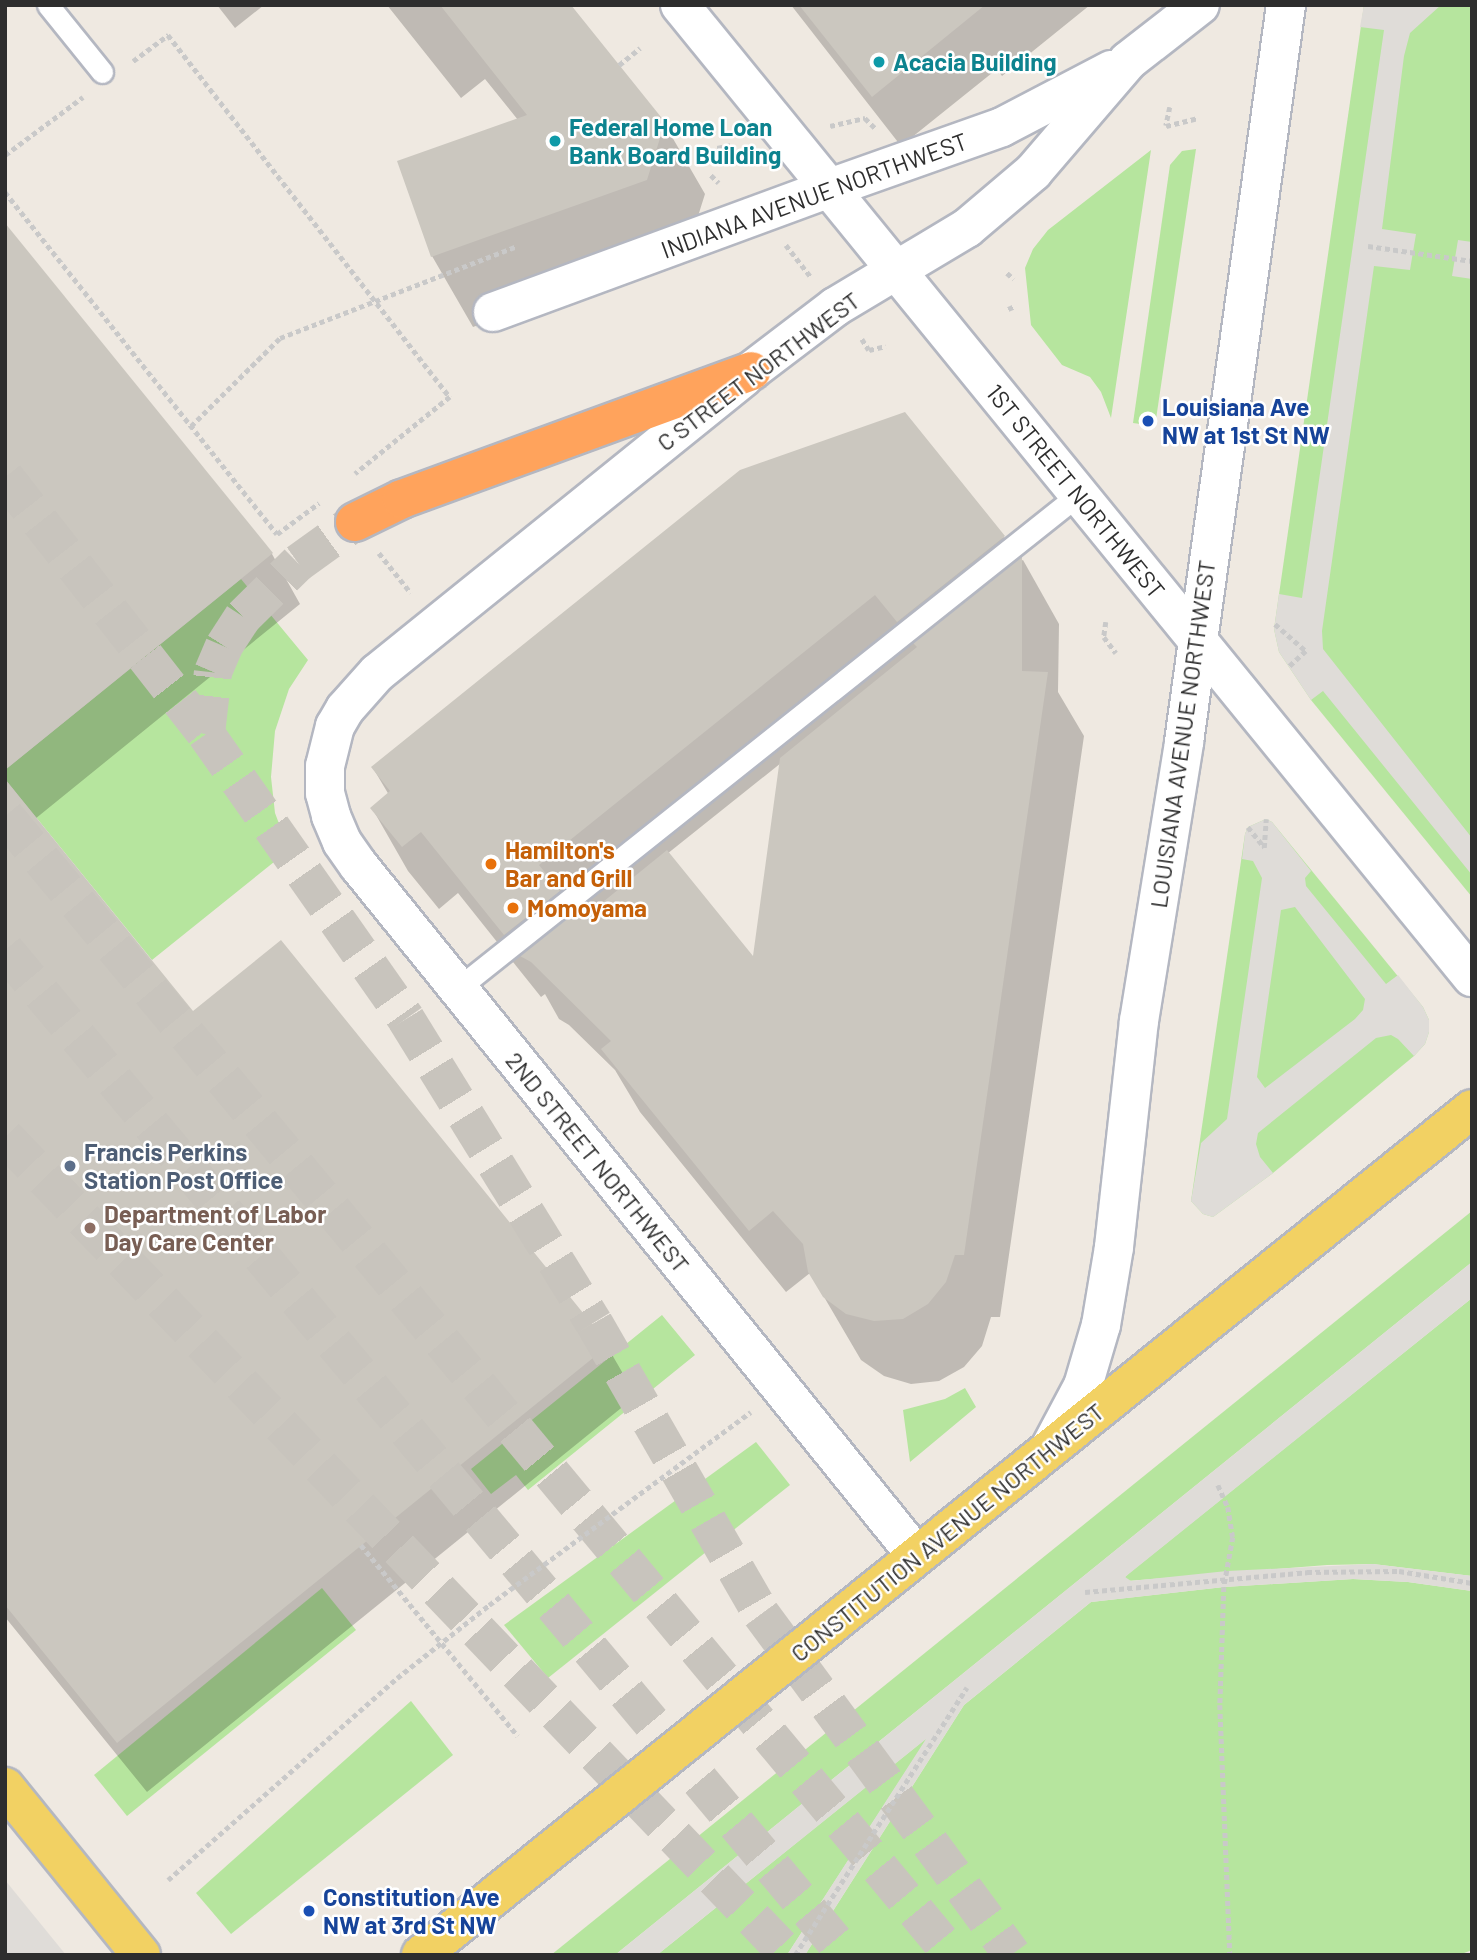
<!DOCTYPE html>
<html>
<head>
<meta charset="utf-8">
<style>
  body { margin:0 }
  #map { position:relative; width:1477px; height:1960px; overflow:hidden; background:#efe9e1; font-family:Barlow,sans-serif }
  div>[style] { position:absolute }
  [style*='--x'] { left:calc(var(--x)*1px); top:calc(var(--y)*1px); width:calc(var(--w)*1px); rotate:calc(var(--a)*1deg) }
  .green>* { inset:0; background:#b6e59e }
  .plaza>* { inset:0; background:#dfdcd8 }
  .shadow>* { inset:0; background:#0003 }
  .building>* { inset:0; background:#cbc7bf }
  .highway-tunnel>* { height:38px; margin-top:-19px; transform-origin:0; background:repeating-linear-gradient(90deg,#c8c4bd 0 38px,transparent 0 57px) }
  .path>* { height:4.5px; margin-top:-2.25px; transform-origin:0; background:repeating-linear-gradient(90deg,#c9c9c9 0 5px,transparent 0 8.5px) }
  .roads { filter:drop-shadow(2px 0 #b4b7c1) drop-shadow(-2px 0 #b4b7c1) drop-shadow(0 2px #b4b7c1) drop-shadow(0 -2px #b4b7c1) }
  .lane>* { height:21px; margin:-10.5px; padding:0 10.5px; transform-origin:10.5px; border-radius:10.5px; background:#fff }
  .street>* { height:38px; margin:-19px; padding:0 19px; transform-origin:19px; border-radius:19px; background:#fff }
  .secondary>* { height:38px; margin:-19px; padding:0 19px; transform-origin:19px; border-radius:19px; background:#fff }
  .primary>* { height:38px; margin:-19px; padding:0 19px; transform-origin:19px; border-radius:19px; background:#f2d163 }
  .highway>* { height:38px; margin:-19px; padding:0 19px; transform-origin:19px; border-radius:19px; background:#ffa35c }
  .dots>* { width:19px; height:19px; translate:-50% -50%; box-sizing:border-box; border:4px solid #fff; border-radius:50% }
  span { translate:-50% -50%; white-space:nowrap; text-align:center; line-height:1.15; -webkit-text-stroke:5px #fff; paint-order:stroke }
  .culture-label { font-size:24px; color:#0d838f; font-weight:700 }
  .left { translate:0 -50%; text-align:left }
  .street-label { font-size:24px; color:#2e2e2e }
  .transit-label { font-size:24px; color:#164399; font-weight:700 }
  .food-label { font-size:24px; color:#c56008; font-weight:700 }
  .service-label { font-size:24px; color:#4e5e75; font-weight:700 }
  .education-label { font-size:24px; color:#785e54; font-weight:700 }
  .frame { position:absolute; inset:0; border:7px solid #2e2e2e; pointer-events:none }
</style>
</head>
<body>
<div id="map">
  <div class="green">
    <i style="clip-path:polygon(1364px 5px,1472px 5px,1472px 897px,1311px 700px,1279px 652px,1274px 629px)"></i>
    <i style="clip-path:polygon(1196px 149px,1155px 426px,1133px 423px,1170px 165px,1182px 151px)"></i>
    <i style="clip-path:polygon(1151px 150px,1111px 418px,1101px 392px,1090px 377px,1062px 365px,1031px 325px,1025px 268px,1033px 249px,1048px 230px)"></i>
    <i style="clip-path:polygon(241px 579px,308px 660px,289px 689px,275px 731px,271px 777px,275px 813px,289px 850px,152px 960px,5px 779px,5px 770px)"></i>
    <i style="clip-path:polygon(1266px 819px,1272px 822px,1423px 1007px,1429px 1020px,1429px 1032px,1425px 1044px,1414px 1056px,1273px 1173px,1213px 1217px,1203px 1214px,1191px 1201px,1245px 834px,1248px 827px)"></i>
    <i style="clip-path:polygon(1472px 1211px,1472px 1262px,615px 1955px,551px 1955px)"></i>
    <i style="clip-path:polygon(1472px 1298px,1472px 1576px,1373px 1564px,1327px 1565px,1127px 1581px,1125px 1577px,1128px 1574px)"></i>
    <i style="clip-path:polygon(662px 1315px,695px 1355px,528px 1490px,516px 1475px,491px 1494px,471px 1469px)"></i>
    <i style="clip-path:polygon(965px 1388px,976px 1407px,910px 1462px,903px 1410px,945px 1399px)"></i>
    <i style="clip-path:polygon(756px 1442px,790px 1485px,548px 1678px,504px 1625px)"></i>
    <i style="clip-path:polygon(1353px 1579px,1408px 1582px,1472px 1591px,1472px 1950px,1459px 1955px,805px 1955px,964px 1705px,1091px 1602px,1224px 1587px)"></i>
    <i style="clip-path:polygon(322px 1588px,356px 1630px,127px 1816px,94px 1775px)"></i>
    <i style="clip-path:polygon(411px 1701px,453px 1755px,231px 1934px,196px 1893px)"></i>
    <i style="clip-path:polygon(928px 1737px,787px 1955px,657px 1955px)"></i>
  </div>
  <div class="plaza">
    <i style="clip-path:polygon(1364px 5px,1441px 5px,1410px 33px,1404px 56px,1382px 229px,1416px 234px,1410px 270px,1374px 266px,1322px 631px,1323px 649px,1472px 838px,1472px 875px,1323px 691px,1311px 700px,1279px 652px,1274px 629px,1279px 594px,1302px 598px,1384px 30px,1360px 27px)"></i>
    <i style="clip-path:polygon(1458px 240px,1472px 242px,1472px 279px,1452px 276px)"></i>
    <i style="clip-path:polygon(evenodd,1266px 819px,1272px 822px,1311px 871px,1305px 878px,1306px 886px,1386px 984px,1398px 975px,1423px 1007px,1429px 1020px,1429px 1032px,1425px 1044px,1414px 1056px,1398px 1039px,1391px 1035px,1376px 1038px,1258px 1133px,1256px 1144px,1260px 1157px,1273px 1173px,1213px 1217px,1203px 1214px,1191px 1201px,1201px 1143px,1227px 1119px,1262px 878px,1253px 861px,1242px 859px,1245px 834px,1248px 827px,1266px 819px,1295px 907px,1365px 999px,1363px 1010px,1355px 1019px,1265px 1088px,1257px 1077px,1281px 910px,1295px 907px)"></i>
    <i style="clip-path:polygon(1472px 1262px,1472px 1298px,1125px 1577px,1131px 1581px,1227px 1571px,1373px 1564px,1472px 1576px,1472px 1591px,1408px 1582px,1353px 1579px,1224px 1587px,1091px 1602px,964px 1705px,805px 1955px,787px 1955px,926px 1739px,657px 1955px,615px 1955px)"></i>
    <i style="clip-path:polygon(5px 1880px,66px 1955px,5px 1955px)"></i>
  </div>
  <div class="shadow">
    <i style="clip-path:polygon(217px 5px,264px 5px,235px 28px)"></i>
    <i style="clip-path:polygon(387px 5px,568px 5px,664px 123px,705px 194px,687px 251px,473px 327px,432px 256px,518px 120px,485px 79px,461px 98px)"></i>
    <i style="clip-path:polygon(791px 5px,1090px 5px,1002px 76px,997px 69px,901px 146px)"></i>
    <i style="clip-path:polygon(5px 226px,272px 554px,300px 604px,35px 819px,193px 1014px,607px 1346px,636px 1396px,147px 1792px,5px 1617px)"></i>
    <i style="clip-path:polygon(evenodd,1004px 537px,1018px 562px,1023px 560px,1059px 624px,1058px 692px,1084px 736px,1000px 1317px,991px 1317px,982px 1346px,964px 1367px,939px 1381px,911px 1384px,884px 1376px,861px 1360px,810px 1273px,786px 1292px,640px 1112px,615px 1070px,569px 1025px,559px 1019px,545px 994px,541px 997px,458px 893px,439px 909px,408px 871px,372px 808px,389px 795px,373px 768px,1004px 537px,781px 763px,754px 960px,667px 854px,781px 763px)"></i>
  </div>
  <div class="building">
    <i style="clip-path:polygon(440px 5px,571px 5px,665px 122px,647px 180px,431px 257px,397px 161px,527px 115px)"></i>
    <i style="clip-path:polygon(799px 5px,985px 5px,872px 97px)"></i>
    <i style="clip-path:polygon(5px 223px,273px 553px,5px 770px)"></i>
    <i style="clip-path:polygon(905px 412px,1005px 536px,897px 622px,875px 595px,539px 865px,560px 891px,504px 935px,421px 832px,402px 847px,370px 808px,390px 791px,371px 767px,740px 470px)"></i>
    <i style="clip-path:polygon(1022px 556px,1022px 671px,1048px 672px,964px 1255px,955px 1255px,946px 1282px,928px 1304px,903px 1319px,874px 1321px,846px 1314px,823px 1297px,808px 1272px,803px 1244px,773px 1211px,749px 1231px,601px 1049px,611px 1041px,531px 962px,520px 956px,576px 911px,582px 919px,667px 850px,753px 956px,780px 758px,917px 647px,913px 643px)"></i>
    <i style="clip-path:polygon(5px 779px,193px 1011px,281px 940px,609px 1345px,117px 1743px,5px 1605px)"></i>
  </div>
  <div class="highway-tunnel">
    <i style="--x:5;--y:477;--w:326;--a:52"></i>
    <i style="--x:206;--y:734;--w:348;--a:54.9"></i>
    <i style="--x:406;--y:1019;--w:357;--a:58.3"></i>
    <i style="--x:594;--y:1323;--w:336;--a:60.1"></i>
    <i style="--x:761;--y:1614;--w:423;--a:53.6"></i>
    <i style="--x:206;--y:734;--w:62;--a:-83.6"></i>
    <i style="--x:213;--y:672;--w:28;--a:-67"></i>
    <i style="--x:224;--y:646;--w:35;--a:-57"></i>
    <i style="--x:243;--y:617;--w:77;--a:-44.5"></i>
    <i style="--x:298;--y:563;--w:70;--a:-35.7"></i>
    <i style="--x:5;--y:816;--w:1481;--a:50.26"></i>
    <i style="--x:5;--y:950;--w:1310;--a:50.08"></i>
    <i style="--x:5;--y:1137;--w:1132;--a:46.25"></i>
  </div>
  <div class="path">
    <i style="--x:133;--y:61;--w:44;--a:-36.6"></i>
    <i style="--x:168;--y:35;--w:459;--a:52.1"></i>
    <i style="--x:450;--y:397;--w:122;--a:141"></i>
    <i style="--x:619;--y:65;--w:27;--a:-39"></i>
    <i style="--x:1170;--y:107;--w:19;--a:102"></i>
    <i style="--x:1166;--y:126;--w:32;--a:-14"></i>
    <i style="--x:830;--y:126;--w:36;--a:-13"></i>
    <i style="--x:865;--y:118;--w:14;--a:45"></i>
    <i style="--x:717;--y:148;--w:14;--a:-12"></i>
    <i style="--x:5;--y:155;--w:97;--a:-36.6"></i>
    <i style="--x:711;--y:175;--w:11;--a:45"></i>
    <i style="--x:5;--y:192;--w:437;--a:51.5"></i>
    <i style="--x:277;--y:534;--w:52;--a:-36.4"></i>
    <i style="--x:786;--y:245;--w:41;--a:52"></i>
    <i style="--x:1368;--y:246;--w:105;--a:8.2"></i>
    <i style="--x:1007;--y:273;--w:9;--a:41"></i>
    <i style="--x:1008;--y:309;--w:8;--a:-23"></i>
    <i style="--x:862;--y:339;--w:13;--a:58"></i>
    <i style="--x:869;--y:350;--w:17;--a:-13"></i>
    <i style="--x:191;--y:426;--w:125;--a:-44.7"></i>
    <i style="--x:280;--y:338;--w:252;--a:-21.2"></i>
    <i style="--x:379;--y:553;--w:51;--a:51.3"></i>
    <i style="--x:1106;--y:622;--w:15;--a:98"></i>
    <i style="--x:1104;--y:637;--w:20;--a:53"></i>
    <i style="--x:1275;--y:624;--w:41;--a:41.1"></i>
    <i style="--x:1306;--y:651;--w:25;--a:137"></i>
    <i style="--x:1248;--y:827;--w:26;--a:51"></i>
    <i style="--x:1264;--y:848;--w:29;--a:-86"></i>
    <i style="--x:1218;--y:1485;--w:24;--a:66"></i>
    <i style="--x:1228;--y:1507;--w:30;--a:81"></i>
    <i style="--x:1233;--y:1537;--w:51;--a:100.2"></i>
    <i style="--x:1224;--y:1587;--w:118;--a:91.9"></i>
    <i style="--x:1220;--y:1705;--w:250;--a:87.7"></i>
    <i style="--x:361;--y:1545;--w:247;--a:50.6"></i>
    <i style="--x:1085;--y:1592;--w:223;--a:-5.1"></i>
    <i style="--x:1307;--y:1572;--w:92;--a:-0.6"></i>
    <i style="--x:1399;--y:1571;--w:74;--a:9.3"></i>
    <i style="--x:168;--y:1880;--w:305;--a:-41.4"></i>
    <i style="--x:397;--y:1678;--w:117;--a:-38.4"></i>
    <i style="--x:489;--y:1605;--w:325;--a:-36.4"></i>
    <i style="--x:795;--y:1955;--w:318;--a:-57.3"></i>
  </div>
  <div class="roads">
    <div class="lane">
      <i style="--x:48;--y:5;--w:86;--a:51.1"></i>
      <i style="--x:457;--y:989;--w:795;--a:-38.51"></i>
    </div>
    <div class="street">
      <i style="--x:493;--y:312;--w:359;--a:-20.2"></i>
      <i style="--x:744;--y:377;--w:471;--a:141.1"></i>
      <i style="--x:377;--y:673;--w:48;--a:131.6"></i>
      <i style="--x:345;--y:709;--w:20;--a:120"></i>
      <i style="--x:335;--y:726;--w:41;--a:104"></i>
      <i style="--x:325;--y:766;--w:27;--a:90"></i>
      <i style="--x:325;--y:793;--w:24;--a:75"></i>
      <i style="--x:331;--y:816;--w:28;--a:67"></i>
      <i style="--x:342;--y:842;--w:29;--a:55"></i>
      <i style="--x:359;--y:866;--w:887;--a:51.04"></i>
    </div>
    <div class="secondary">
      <i style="--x:680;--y:5;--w:1254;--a:50.83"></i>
      <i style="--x:830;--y:188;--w:182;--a:-19.5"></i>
      <i style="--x:1002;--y:127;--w:123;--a:-27.6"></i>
      <i style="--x:751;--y:371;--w:106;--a:-37.3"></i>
      <i style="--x:835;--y:307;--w:154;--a:-30.9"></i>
      <i style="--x:967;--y:228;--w:87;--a:-40.3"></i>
      <i style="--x:1033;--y:172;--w:146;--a:-49.4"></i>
      <i style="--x:1128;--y:61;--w:91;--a:-37.9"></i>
      <i style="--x:1050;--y:1448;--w:70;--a:-62"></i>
      <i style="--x:1083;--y:1386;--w:64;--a:-73.6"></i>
      <i style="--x:1101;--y:1325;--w:79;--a:-80.5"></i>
      <i style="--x:1114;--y:1247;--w:227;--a:-83.7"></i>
      <i style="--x:1139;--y:1021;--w:283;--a:-80.8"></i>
      <i style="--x:1184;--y:742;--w:744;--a:-82.12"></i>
    </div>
    <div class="primary">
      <i style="--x:5;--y:1787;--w:216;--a:51"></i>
      <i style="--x:421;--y:1955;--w:1349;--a:-38.83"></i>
    </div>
    <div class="highway">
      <i style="--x:355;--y:522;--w:52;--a:-26.1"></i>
      <i style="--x:402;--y:499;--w:372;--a:-20.1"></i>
    </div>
  </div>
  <div class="dots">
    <i style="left:879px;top:62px;background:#0f9aa8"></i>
    <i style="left:555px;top:141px;background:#0f9aa8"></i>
    <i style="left:1148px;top:421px;background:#1a4fb4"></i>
    <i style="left:491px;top:864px;background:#e8710a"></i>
    <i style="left:513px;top:908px;background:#e8710a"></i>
    <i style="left:70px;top:1166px;background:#5c6f8a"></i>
    <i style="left:90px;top:1228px;background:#8d6e63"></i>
    <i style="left:309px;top:1911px;background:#1a4fb4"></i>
  </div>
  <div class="culture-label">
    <span class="left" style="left:893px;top:62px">Acacia Building</span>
    <span class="left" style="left:569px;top:141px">Federal Home Loan<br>Bank Board Building</span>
  </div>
  <div class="street-label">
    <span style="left:814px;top:195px;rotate:-20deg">INDIANA AVENUE NORTHWEST</span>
    <span style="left:758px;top:371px;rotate:-37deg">C STREET NORTHWEST</span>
    <span style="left:1076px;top:491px;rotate:51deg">1ST STREET NORTHWEST</span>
    <span style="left:1182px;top:734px;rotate:-82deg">LOUISIANA AVENUE NORTHWEST</span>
    <span style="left:598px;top:1162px;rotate:51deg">2ND STREET NORTHWEST</span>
    <span style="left:947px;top:1532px;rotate:-39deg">CONSTITUTION AVENUE NORTHWEST</span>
  </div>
  <div class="transit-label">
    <span class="left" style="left:1162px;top:421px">Louisiana Ave<br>NW at 1st St NW</span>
    <span class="left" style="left:323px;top:1911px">Constitution Ave<br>NW at 3rd St NW</span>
  </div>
  <div class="food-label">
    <span class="left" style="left:505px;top:864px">Hamilton's<br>Bar and Grill</span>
    <span class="left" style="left:527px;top:908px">Momoyama</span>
  </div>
  <div class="service-label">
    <span class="left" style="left:84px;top:1166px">Francis Perkins<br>Station Post Office</span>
  </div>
  <div class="education-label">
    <span class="left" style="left:104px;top:1228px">Department of Labor<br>Day Care Center</span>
  </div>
  <div class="frame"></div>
</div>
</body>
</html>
